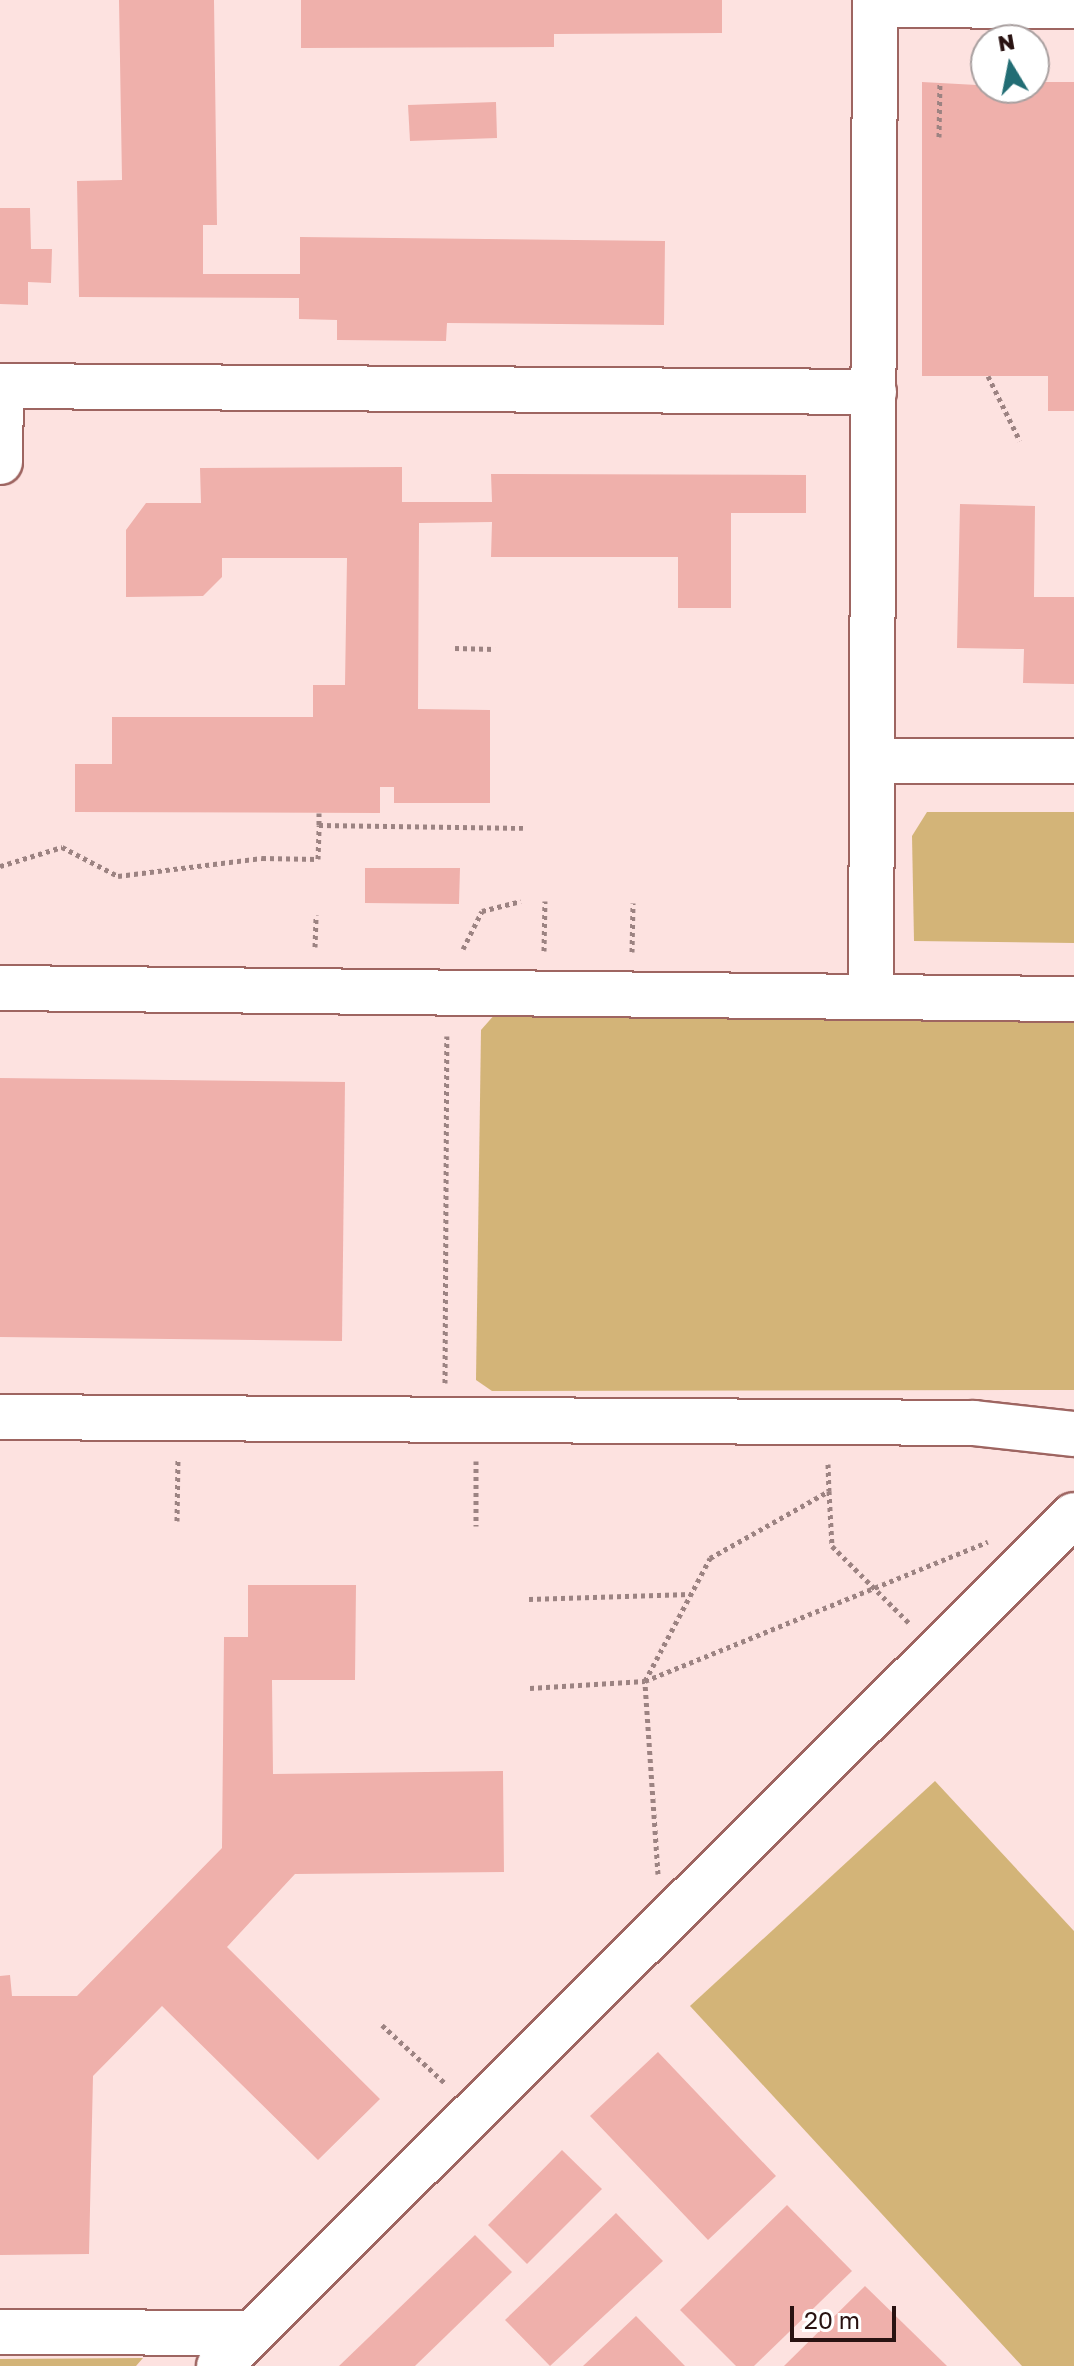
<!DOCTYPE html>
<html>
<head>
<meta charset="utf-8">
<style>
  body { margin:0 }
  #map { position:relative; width:1074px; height:2366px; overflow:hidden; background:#fde2e0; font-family:"Golos Text",sans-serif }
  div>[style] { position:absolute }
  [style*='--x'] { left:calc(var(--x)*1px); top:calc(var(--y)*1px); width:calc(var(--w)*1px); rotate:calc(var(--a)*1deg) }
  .green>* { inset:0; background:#d3b478 }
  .building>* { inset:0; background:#efb0ab }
  .path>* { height:5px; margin-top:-2.5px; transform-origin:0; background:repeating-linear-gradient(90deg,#9c8382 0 4px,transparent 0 8px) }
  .roads { filter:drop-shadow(2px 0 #9e6561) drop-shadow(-2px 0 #9e6561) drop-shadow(0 2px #9e6561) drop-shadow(0 -2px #9e6561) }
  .minor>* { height:44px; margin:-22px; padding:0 22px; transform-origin:22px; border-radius:22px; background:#fff }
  span { translate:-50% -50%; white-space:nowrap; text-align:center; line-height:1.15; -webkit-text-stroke:8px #fff; paint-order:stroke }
  .north { position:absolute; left:970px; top:24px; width:80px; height:80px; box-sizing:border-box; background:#fff; border:2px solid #a9a0a0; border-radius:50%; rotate:350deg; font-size:22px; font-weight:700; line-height:32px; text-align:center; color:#291211 }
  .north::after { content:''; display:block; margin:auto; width:28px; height:36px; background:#226d74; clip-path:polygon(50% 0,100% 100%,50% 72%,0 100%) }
  .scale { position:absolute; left:790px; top:2306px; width:106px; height:36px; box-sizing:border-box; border:4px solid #291211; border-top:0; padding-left:10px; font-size:24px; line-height:28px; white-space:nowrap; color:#291211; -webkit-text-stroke:6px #fff; paint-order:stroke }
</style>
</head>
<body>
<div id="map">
  <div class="green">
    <i style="clip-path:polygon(927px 812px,1074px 812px,1074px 943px,914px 941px,912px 836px)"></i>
    <i style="clip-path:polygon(496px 1013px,1074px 1022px,1074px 1390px,492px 1391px,476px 1380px,481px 1030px)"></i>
    <i style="clip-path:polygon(935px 1781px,1074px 1931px,1074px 2366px,1022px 2366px,690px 2006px)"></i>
    <i style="clip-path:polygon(143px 2358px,136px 2366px,0 2366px,0 2359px)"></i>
  </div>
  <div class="building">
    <i style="clip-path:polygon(119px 0,214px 0,217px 225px,203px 225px,203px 274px,300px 274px,300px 237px,665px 241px,664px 325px,447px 323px,446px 341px,337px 340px,337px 320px,299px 319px,299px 298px,79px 297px,77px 181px,122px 180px)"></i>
    <i style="clip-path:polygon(301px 0,722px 0,722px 33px,554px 34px,554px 47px,301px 48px)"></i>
    <i style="clip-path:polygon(922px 82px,1034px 88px,1034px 82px,1074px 82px,1074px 411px,1048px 411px,1048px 376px,922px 376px)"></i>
    <i style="clip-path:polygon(496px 102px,497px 138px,410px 141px,408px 105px)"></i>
    <i style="clip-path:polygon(0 208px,30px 208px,31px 249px,52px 249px,51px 283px,28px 282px,28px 305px,0 304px)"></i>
    <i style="clip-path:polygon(402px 467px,402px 502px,492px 502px,491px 474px,806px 475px,806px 513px,731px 513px,731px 608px,678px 608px,678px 557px,491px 557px,492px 522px,419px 523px,418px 709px,490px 710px,490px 803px,394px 803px,394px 787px,380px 787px,380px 813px,75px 812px,75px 764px,112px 764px,112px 717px,313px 717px,313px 685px,345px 685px,347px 558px,222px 558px,222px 577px,203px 596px,126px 597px,126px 530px,146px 503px,201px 503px,200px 468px)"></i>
    <i style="clip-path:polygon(960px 504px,1035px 506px,1034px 597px,1074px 597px,1074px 684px,1023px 683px,1024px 649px,957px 648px)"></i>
    <i style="clip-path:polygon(365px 868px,460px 868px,459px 904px,365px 903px)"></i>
    <i style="clip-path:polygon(0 1078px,345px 1082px,342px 1341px,0 1337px)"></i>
    <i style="clip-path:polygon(248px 1585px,356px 1585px,355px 1680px,272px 1680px,273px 1774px,503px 1771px,504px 1872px,295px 1874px,227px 1947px,380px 2099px,318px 2160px,162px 2006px,93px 2076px,89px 2254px,0 2255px,0 1976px,10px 1975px,12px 1996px,77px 1996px,222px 1848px,224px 1637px,248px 1637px)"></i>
    <i style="clip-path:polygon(658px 2052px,776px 2176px,708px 2240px,590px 2116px)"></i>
    <i style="clip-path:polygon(562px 2150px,602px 2189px,527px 2264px,488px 2225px)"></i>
    <i style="clip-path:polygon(787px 2205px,852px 2271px,754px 2366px,736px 2366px,680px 2310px)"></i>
    <i style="clip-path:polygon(616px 2213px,663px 2261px,550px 2366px,505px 2320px)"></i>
    <i style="clip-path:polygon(475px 2235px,512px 2272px,415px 2366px,339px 2366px)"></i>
    <i style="clip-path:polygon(865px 2286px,947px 2366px,784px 2366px)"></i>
    <i style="clip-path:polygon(636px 2316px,685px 2366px,583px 2366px)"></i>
  </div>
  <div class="path">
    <i style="--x:939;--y:137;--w:55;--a:-89"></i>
    <i style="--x:988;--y:376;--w:72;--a:63.8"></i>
    <i style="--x:455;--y:648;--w:40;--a:1.4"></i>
    <i style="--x:319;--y:813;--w:12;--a:90"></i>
    <i style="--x:0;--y:866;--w:65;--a:-17"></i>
    <i style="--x:62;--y:847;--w:63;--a:27.4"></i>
    <i style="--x:118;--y:876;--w:145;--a:-7.1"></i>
    <i style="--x:262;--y:858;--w:56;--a:1"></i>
    <i style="--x:318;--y:859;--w:34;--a:-88"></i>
    <i style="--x:319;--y:825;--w:204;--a:0.8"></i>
    <i style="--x:315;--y:947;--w:32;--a:-88"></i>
    <i style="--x:463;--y:949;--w:42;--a:-63.4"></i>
    <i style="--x:482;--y:911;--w:40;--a:-14.4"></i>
    <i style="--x:544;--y:951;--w:50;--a:-88.9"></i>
    <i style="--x:632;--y:952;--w:49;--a:-88.8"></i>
    <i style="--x:445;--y:1383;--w:347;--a:-89.7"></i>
    <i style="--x:476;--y:1461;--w:65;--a:90"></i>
    <i style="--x:828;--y:1464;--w:27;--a:88"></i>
    <i style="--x:177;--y:1521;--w:63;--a:-89.1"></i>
    <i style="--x:529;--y:1599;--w:161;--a:-1.8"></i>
    <i style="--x:530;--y:1688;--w:115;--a:-3.5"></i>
    <i style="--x:645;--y:1681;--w:370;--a:-22.1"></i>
    <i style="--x:658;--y:1874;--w:193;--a:-93.9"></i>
    <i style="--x:645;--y:1681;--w:139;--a:-62.1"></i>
    <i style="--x:710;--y:1558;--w:137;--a:-29.4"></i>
    <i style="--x:829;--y:1491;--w:55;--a:86.9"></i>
    <i style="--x:832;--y:1546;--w:109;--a:45"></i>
    <i style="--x:382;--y:2025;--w:87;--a:42.7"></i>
  </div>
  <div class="roads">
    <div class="minor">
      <i style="--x:875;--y:5;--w:199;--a:0.3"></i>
      <i style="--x:0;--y:386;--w:874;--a:0.39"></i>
      <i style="--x:0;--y:462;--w:76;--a:-89.2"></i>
      <i style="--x:874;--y:761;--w:200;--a:0"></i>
      <i style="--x:0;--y:988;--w:1074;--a:0.59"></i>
      <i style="--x:871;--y:996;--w:996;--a:-89.77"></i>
      <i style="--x:0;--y:1417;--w:974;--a:0.35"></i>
      <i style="--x:974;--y:1423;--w:101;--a:6.3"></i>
      <i style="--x:0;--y:2332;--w:252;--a:0.2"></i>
      <i style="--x:219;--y:2366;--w:1206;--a:-44.87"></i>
    </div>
  </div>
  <div class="north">N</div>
  <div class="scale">20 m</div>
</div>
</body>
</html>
